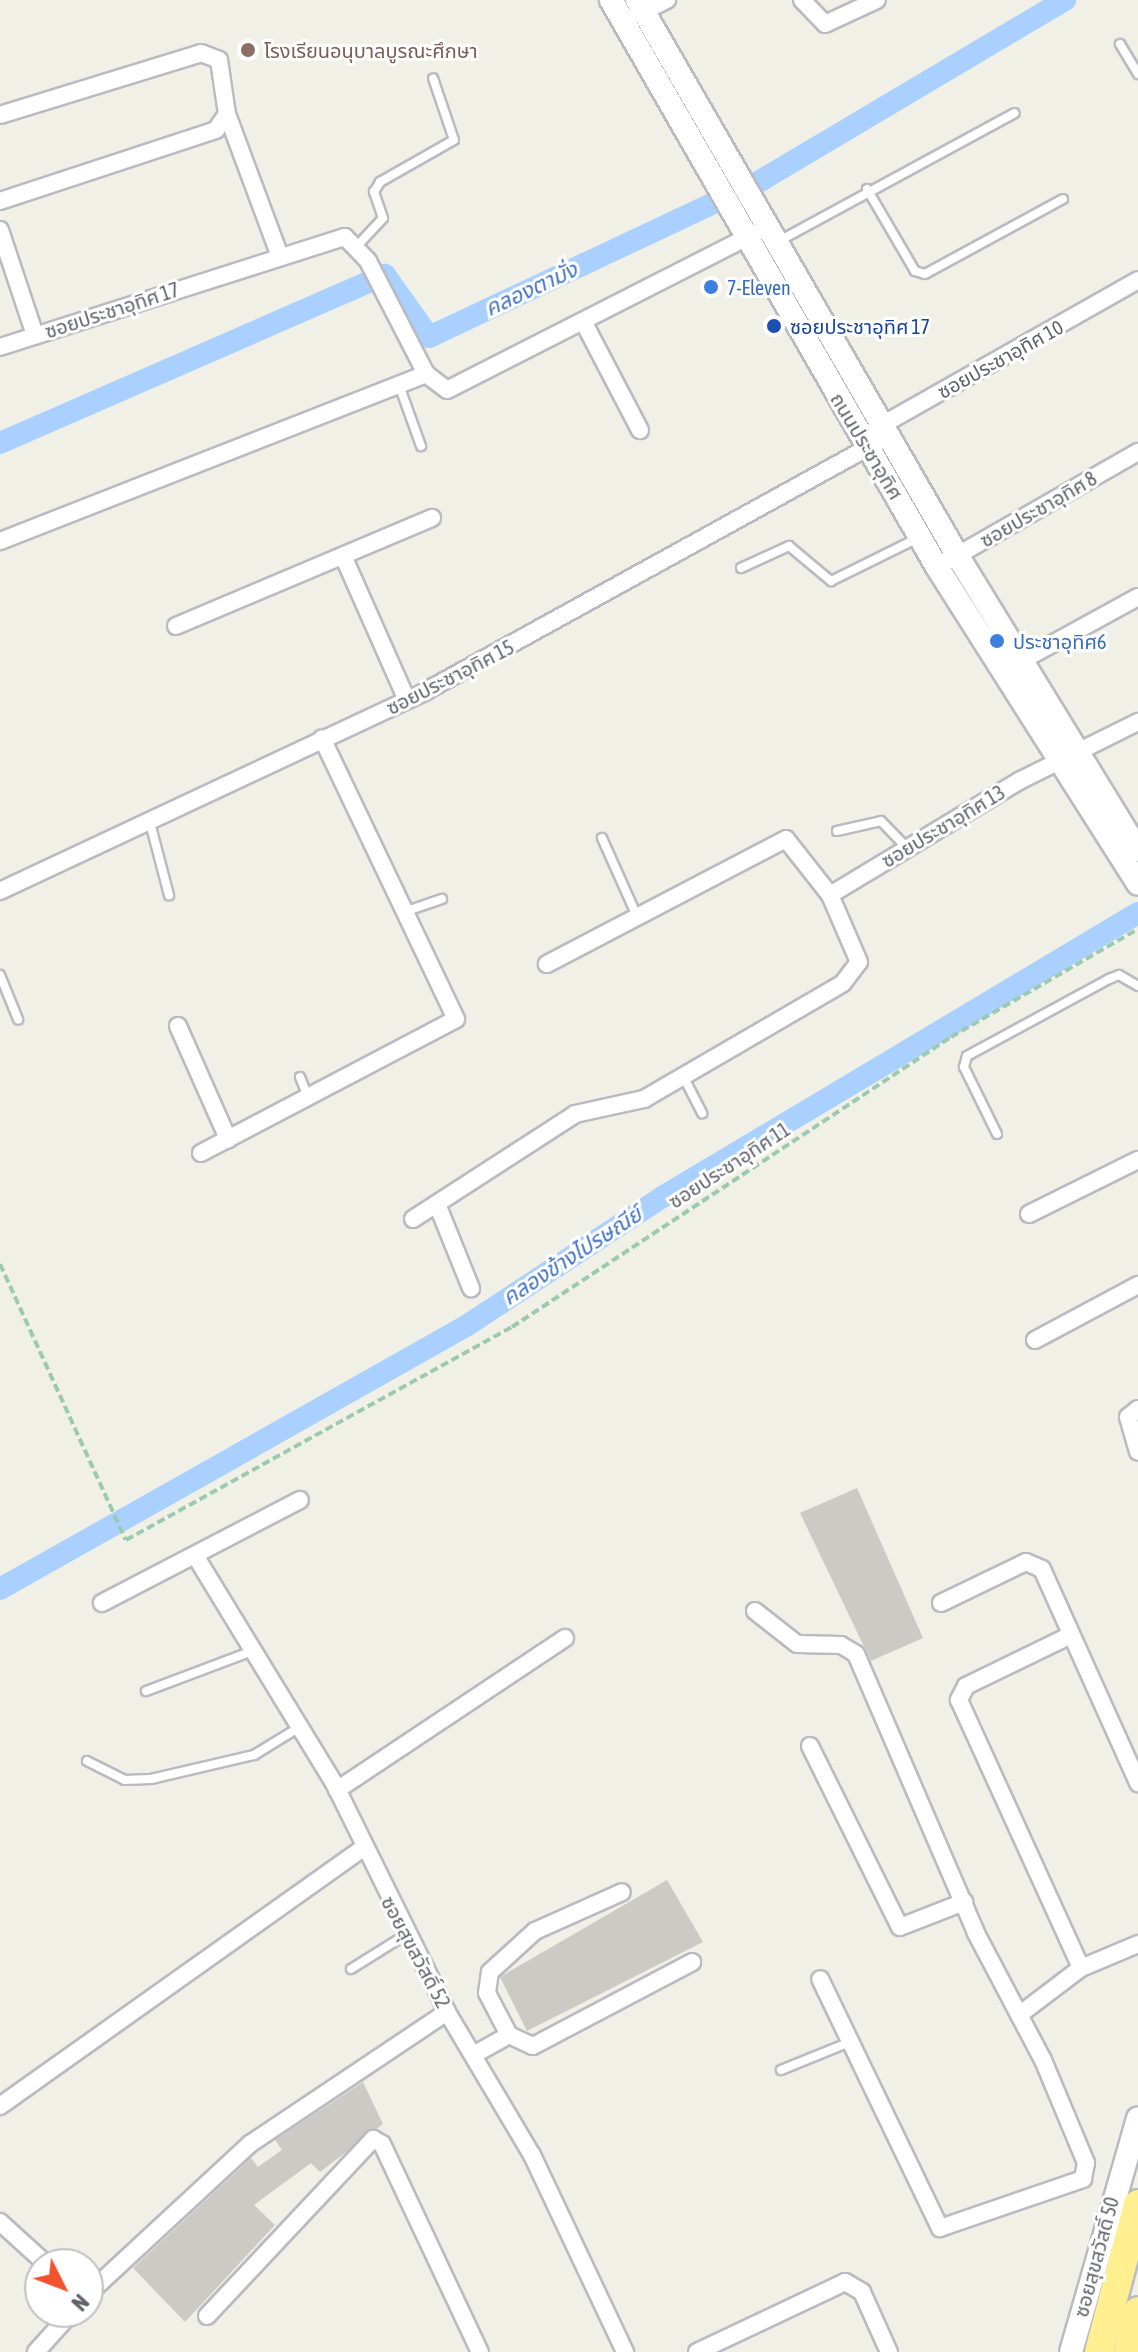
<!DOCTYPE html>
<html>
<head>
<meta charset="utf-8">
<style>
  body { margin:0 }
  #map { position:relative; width:1138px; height:2352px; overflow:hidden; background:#f1f0e7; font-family:"Asap Condensed","Noto Sans Thai",sans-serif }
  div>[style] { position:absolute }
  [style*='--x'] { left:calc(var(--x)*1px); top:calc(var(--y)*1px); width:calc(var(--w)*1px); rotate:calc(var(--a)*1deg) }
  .canal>* { height:22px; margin:-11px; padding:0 11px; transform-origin:11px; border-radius:11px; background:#a9d0ff }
  .building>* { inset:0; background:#cccac4 }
  .path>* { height:4px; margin-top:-2px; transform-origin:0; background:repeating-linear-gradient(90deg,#9ccaaf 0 8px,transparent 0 12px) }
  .roads { filter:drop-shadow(2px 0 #b9bbc1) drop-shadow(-2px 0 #b9bbc1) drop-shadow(0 2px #b9bbc1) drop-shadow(0 -2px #b9bbc1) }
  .lane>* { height:8px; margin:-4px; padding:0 4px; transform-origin:4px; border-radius:4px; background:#fff }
  .street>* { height:16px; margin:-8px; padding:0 8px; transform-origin:8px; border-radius:8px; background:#fff }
  .secondary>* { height:22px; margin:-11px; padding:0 11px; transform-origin:11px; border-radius:11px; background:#fff }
  .highway>* { height:28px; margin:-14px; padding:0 14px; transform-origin:14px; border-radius:14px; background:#ffef90 }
  .dots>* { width:22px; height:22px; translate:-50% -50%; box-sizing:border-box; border:4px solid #fff; border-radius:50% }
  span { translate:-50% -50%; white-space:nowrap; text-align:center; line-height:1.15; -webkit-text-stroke:6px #fff; paint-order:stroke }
  .education-label { font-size:20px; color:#785e54 }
  .left { translate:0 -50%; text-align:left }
  .shop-label { font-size:20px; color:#366cbe }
  .street-label { font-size:20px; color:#5e6168 }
  .transit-label { font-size:20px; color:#164399 }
  .water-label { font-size:22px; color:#4272c0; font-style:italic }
  .north { position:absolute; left:24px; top:2248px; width:80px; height:80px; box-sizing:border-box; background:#fff; border:2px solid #bfc0c3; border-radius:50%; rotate:132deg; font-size:22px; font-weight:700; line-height:32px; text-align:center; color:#5e6168 }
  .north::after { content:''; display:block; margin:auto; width:28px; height:36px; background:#f0532e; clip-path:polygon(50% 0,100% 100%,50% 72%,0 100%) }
</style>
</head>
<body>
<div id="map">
  <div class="canal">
    <i style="--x:0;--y:443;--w:420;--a:-23.6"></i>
    <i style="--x:385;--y:275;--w:76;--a:54.6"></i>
    <i style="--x:429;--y:337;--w:366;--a:-25.2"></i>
    <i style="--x:760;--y:181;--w:355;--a:-30.7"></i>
    <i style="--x:0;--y:1589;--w:535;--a:-29.44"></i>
    <i style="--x:466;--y:1326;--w:237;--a:-33.3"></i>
    <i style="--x:664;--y:1196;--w:552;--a:-30.84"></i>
  </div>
  <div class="building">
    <i style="clip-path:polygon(857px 1488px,923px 1638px,871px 1661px,800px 1513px)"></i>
    <i style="clip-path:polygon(667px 1880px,703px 1942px,527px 2031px,500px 1977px)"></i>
    <i style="clip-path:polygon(363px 2082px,383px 2124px,320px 2172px,311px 2163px,254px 2205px,275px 2225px,185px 2322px,133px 2268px,251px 2158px,258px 2167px,282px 2150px,275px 2140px)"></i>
  </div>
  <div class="path">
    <i style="--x:0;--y:1264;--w:303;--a:65.5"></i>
    <i style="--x:126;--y:1540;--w:441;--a:-28.9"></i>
    <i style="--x:512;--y:1327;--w:526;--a:-33.45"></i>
    <i style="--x:951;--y:1037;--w:216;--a:-30"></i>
  </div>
  <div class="roads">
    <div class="lane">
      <i style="--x:1120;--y:44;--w:35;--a:59"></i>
      <i style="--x:867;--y:189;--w:95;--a:59.7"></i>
      <i style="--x:915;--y:271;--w:10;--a:17"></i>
      <i style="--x:925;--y:274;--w:157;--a:-28.5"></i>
      <i style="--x:779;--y:241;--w:268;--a:-28.5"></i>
      <i style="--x:357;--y:246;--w:38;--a:-47"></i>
      <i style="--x:383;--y:218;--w:28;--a:-109"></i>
      <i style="--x:374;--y:192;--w:12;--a:-59"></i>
      <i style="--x:380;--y:182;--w:85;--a:-29.6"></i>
      <i style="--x:454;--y:140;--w:65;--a:-108.7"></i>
      <i style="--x:399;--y:385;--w:65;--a:70.2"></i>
      <i style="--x:741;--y:568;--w:53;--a:-24.6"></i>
      <i style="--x:789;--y:546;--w:55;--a:39.8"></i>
      <i style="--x:831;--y:581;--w:99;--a:-26.3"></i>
      <i style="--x:149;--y:819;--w:79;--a:75.3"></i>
      <i style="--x:837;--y:831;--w:45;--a:-12.8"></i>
      <i style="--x:881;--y:821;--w:36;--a:46"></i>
      <i style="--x:602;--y:838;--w:83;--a:65.9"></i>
      <i style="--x:407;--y:911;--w:37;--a:-19"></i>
      <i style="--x:0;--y:975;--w:48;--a:67.8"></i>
      <i style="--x:683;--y:1076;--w:42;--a:62.8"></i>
      <i style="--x:300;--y:1077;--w:22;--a:68"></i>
      <i style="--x:997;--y:1134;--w:75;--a:-116.2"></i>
      <i style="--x:964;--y:1067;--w:11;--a:-75"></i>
      <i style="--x:967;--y:1056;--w:162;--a:-28.5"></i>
      <i style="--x:1109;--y:979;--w:11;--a:-22"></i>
      <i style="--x:1119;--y:975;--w:22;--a:30"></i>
      <i style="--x:146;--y:1691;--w:111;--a:-20.6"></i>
      <i style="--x:87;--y:1761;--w:42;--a:26.6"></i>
      <i style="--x:125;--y:1780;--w:26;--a:-2"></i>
      <i style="--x:151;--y:1779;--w:106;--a:-13.1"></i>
      <i style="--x:254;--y:1755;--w:52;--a:-31.5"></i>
      <i style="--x:351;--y:1969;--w:66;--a:-32"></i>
      <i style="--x:781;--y:2070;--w:74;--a:-22.1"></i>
    </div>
    <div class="street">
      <i style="--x:802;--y:0;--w:33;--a:46"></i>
      <i style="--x:825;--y:24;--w:57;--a:-24.8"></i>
      <i style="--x:637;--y:15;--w:34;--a:-27"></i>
      <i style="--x:227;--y:114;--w:149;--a:69.6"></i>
      <i style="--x:0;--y:115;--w:210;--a:-17.1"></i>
      <i style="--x:201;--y:53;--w:19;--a:21"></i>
      <i style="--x:219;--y:60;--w:55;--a:81.6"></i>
      <i style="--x:227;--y:114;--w:19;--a:125"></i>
      <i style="--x:216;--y:130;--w:227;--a:161.8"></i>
      <i style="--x:0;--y:230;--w:111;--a:71.6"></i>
      <i style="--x:584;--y:323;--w:121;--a:62.4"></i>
      <i style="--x:0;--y:347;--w:362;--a:-17.7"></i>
      <i style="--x:345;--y:237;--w:33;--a:46"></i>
      <i style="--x:368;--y:261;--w:127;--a:62.8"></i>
      <i style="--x:426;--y:374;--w:26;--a:37"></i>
      <i style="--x:447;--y:390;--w:348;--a:-27"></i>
      <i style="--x:875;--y:429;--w:302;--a:-29.5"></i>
      <i style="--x:0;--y:541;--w:458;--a:-21.4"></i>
      <i style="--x:344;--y:558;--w:155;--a:66.1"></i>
      <i style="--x:937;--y:567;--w:232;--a:-29.8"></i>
      <i style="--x:176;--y:626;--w:278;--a:-22.9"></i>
      <i style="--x:1021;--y:661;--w:133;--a:-28.7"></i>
      <i style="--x:0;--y:891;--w:471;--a:-25.1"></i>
      <i style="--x:426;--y:691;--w:514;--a:-28.86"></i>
      <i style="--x:830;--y:895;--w:221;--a:-31.1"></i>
      <i style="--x:1019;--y:781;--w:133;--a:-26.4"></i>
      <i style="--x:178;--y:1026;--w:124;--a:66.1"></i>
      <i style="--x:201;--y:1153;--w:288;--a:-27.7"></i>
      <i style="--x:456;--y:1019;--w:311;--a:-115.5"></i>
      <i style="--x:437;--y:1204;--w:91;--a:68"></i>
      <i style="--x:1029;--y:1214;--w:122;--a:-26.4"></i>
      <i style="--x:413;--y:1219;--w:193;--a:-32.9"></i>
      <i style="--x:575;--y:1114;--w:71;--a:-12.3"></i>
      <i style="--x:644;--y:1099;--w:230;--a:-30.2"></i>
      <i style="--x:843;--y:983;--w:26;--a:-53"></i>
      <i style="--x:859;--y:962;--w:73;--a:-113.4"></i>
      <i style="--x:830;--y:895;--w:71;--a:-128.2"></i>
      <i style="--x:786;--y:839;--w:270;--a:152.4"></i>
      <i style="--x:1035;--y:1340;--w:117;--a:-28.1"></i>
      <i style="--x:1138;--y:1409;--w:13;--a:141"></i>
      <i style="--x:1128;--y:1417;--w:36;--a:74"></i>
      <i style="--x:196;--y:1557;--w:267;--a:58.6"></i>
      <i style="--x:335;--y:1785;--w:253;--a:63.7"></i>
      <i style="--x:447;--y:2012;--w:166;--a:59.3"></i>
      <i style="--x:532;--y:2155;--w:218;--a:64.7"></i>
      <i style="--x:102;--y:1603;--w:223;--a:-27.5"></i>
      <i style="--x:941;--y:1603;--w:94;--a:-25.8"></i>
      <i style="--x:1026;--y:1562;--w:17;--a:24"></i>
      <i style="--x:1042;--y:1569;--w:235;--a:65.8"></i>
      <i style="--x:755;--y:1611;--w:53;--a:38.2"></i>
      <i style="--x:797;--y:1644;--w:44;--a:1.3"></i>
      <i style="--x:841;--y:1645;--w:17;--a:31"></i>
      <i style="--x:856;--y:1654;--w:304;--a:66.7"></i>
      <i style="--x:976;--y:1933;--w:144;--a:62.2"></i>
      <i style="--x:1043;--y:2060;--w:112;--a:67.3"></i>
      <i style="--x:1086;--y:2163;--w:16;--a:101"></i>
      <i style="--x:1083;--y:2179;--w:151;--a:161.1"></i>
      <i style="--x:940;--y:2228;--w:276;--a:-115.7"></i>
      <i style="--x:1071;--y:1635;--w:117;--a:154.1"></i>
      <i style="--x:966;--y:1686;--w:16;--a:117"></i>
      <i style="--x:959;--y:1700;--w:294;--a:65.5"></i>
      <i style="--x:810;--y:1746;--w:202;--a:63.6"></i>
      <i style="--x:900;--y:1927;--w:69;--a:-21.3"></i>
      <i style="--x:337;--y:1790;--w:274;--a:-33.7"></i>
      <i style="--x:1019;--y:2015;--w:78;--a:-37.2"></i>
      <i style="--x:1081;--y:1968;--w:62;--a:-22.8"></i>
      <i style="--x:509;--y:2035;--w:26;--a:25"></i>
      <i style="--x:533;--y:2046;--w:180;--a:-27.8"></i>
      <i style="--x:475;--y:2054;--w:39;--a:-29"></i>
      <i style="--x:509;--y:2035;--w:47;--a:-117.6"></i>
      <i style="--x:487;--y:1993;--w:21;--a:-82"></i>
      <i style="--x:490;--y:1972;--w:61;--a:-42.3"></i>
      <i style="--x:535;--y:1931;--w:95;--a:-24.1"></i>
      <i style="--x:0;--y:2106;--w:444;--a:-35.4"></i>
      <i style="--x:0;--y:2222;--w:62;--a:42.4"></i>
      <i style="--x:88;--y:2294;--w:221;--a:-42.8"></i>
      <i style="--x:250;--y:2144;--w:237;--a:-33.8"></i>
      <i style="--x:207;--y:2316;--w:243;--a:-46.8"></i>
      <i style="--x:373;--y:2139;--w:10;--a:29"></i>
      <i style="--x:382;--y:2144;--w:230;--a:64.8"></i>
      <i style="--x:36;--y:2352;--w:54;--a:-48"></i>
      <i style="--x:697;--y:2352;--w:164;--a:-25.3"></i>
      <i style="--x:845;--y:2282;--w:20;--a:30"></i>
      <i style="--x:862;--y:2292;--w:66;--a:65.8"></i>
    </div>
    <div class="secondary">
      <i style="--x:611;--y:0;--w:654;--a:60.1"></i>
      <i style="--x:937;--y:567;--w:375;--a:57.6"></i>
      <i style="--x:637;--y:0;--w:641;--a:60.03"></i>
      <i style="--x:957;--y:555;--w:346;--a:58.5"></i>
      <i style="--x:1071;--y:2352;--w:243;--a:-74"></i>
    </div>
    <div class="highway">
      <i style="--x:1099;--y:2352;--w:153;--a:-75.2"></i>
      <i style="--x:1128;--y:2352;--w:42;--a:-76.3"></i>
    </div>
  </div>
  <div class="dots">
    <i style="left:248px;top:50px;background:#8d6e63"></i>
    <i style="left:711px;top:287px;background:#3f7fe0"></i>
    <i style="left:774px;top:326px;background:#1a4fb4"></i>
    <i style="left:997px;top:641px;background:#3f7fe0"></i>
  </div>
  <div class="education-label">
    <span class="left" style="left:264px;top:50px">โรงเรียนอนุบาลบูรณะศึกษา</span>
  </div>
  <div class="shop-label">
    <span class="left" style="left:727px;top:287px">7-Eleven</span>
    <span class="left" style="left:1013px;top:641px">ประชาอุทิศ6</span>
  </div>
  <div class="street-label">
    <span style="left:112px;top:310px;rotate:-18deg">ซอยประชาอุทิศ 17</span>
    <span style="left:1000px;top:359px;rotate:-29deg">ซอยประชาอุทิศ 10</span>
    <span style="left:867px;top:446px;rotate:59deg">ถนนประชาอุทิศ</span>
    <span style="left:1038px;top:509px;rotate:-30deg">ซอยประชาอุทิศ 8</span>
    <span style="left:450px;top:677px;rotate:-27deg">ซอยประชาอุทิศ 15</span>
    <span style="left:943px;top:826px;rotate:-31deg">ซอยประชาอุทิศ 13</span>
    <span style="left:729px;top:1165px;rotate:-33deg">ซอยประชาอุทิศ 11</span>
    <span style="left:416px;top:1952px;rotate:62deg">ซอยสุขสวัสดิ์ 52</span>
    <span style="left:1096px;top:2257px;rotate:-75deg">ซอยสุขสวัสดิ์ 50</span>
  </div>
  <div class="transit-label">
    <span class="left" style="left:790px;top:326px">ซอยประชาอุทิศ 17</span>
  </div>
  <div class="water-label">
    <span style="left:531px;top:289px;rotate:-25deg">คลองตามั่ง</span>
    <span style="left:572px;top:1256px;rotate:-33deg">คลองข้างไปรษณีย์</span>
  </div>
  <div class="north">N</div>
</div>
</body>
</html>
